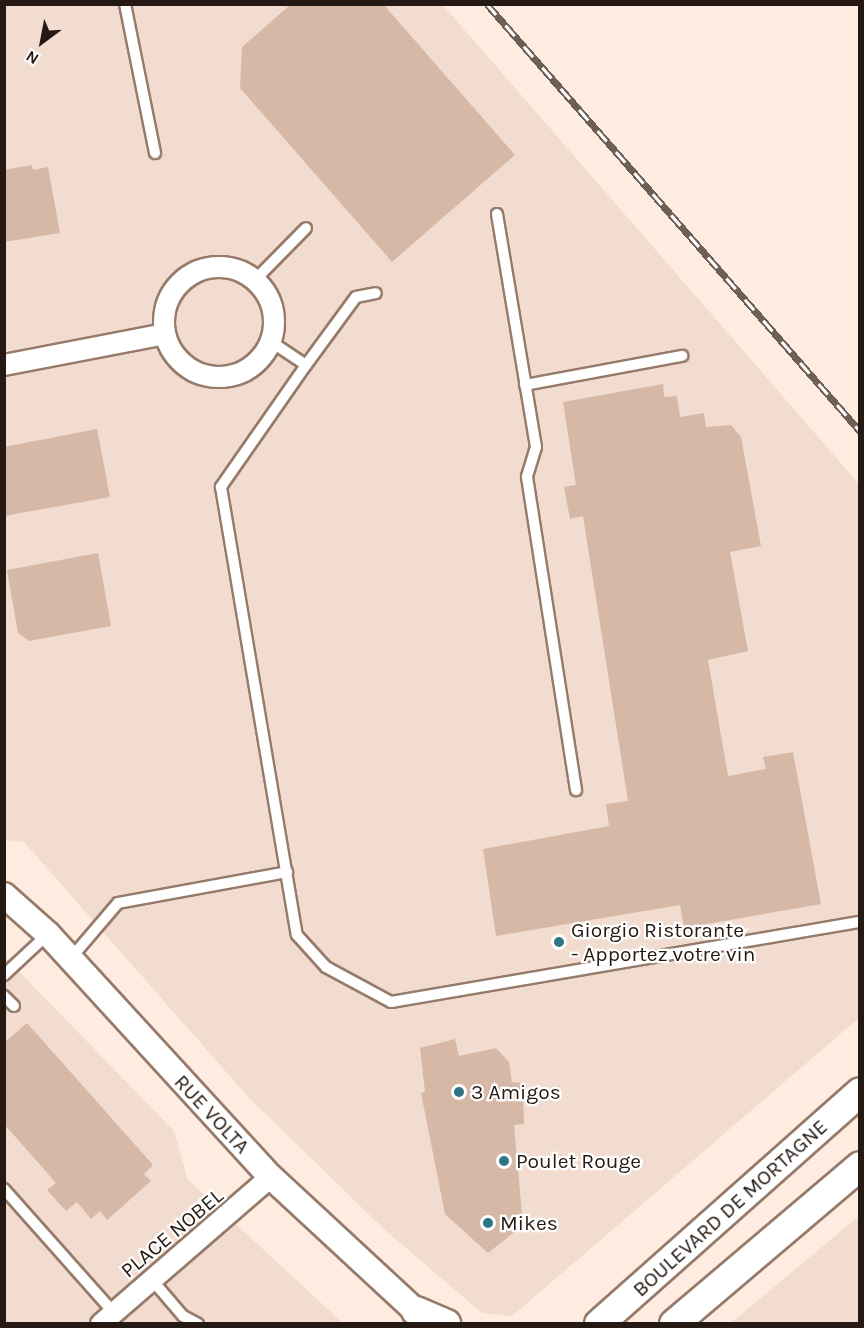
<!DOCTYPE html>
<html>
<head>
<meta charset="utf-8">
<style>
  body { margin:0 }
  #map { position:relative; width:864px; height:1328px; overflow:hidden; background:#ffece1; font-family:Karla,sans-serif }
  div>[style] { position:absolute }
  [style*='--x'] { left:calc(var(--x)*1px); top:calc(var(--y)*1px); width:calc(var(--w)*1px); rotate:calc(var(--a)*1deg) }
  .built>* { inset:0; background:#f2dccf }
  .building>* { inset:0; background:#d6b8a6 }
  .roads { filter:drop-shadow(2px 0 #967b6a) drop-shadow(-2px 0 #967b6a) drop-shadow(0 2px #967b6a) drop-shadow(0 -2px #967b6a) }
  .service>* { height:10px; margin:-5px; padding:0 5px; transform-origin:5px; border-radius:5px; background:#fff }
  .minor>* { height:20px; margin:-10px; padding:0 10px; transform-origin:10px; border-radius:10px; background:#fff }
  .minor>.ring { margin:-10px; padding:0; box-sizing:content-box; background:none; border:20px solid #fff; border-radius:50% }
  .tertiary>* { height:24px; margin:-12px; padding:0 12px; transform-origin:12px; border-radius:12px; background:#fff }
  .secondary>* { height:28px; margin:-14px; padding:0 14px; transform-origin:14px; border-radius:14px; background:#fff }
  .rail>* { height:7px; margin-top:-3.5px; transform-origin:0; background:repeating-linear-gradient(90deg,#fff 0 14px,#6b5f56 0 28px); box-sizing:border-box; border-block:2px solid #6b5f56 }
  .dots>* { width:16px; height:16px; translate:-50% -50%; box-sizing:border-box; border:3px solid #fff; border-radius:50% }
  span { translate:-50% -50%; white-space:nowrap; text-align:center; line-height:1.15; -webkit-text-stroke:4.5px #fff; paint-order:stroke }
  .poi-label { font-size:21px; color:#241a13 }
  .left { translate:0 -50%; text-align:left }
  .street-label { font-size:21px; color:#241a13 }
  .frame { position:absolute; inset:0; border:6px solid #241a13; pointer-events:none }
  .north { position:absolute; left:12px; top:12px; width:60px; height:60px; -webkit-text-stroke:4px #fff; paint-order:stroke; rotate:212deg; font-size:16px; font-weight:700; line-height:24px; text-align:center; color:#241a13 }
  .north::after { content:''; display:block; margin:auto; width:21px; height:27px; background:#241a13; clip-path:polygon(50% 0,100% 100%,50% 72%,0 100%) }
</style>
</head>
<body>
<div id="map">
  <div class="built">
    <i style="clip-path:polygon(5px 5px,443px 5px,859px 484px,859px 1018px,512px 1316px,482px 1313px,387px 1232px,249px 1098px,24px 842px,5px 840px)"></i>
    <i style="clip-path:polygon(4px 956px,174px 1131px,188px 1180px,343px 1323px,5px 1323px)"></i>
    <i style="clip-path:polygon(859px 1216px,859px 1323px,731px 1323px)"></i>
  </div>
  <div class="building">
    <i style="clip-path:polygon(291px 4px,383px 4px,515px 155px,392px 262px,240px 88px,242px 47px)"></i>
    <i style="clip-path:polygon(32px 165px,33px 170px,48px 167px,60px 233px,4px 242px,4px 170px)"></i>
    <i style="clip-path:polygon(663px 384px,664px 397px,677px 396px,680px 417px,704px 413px,706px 427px,731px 425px,741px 437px,761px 546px,730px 552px,748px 651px,708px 660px,728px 776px,766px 769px,763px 757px,793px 752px,821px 904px,684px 928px,680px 905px,496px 936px,483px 849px,609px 826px,606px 804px,628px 801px,583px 516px,570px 519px,564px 487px,576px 485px,563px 402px)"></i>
    <i style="clip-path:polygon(97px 429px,110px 497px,4px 516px,4px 447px)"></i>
    <i style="clip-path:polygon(98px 553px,111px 626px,29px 641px,18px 633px,7px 570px)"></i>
    <i style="clip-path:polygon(27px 1023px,153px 1165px,144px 1174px,151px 1181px,107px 1220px,100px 1211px,91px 1219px,77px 1202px,66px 1211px,47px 1190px,56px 1183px,4px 1124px,4px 1043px)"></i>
    <i style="clip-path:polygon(455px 1039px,459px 1056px,496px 1048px,509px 1062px,512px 1082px,523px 1083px,524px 1124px,514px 1125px,523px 1225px,488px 1253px,445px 1214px,421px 1093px,425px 1092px,420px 1048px)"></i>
  </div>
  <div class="roads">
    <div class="service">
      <i style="--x:125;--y:4;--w:152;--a:78.6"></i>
      <i style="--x:497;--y:214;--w:236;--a:80.5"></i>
      <i style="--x:536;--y:447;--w:31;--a:107"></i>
      <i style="--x:527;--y:477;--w:317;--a:81.1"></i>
      <i style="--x:254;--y:281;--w:74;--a:-45.5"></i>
      <i style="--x:270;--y:341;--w:43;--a:33.7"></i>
      <i style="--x:306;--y:365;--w:149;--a:124.9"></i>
      <i style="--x:221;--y:487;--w:454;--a:80.4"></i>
      <i style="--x:297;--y:935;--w:43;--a:47.8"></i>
      <i style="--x:326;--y:967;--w:74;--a:28.3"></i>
      <i style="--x:391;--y:1002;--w:476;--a:-9.7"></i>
      <i style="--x:306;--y:365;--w:84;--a:-53.7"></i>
      <i style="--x:356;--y:297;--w:20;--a:-11"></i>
      <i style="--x:525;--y:385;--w:160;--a:-10.5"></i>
      <i style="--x:71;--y:958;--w:72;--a:-49.5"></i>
      <i style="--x:118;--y:903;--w:172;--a:-10.4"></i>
      <i style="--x:4;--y:975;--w:60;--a:-43"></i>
      <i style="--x:4;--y:996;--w:14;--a:45"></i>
      <i style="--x:4;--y:1189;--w:166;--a:48.4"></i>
      <i style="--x:153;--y:1281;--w:46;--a:49.4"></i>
      <i style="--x:183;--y:1316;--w:17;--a:28"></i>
    </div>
    <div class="minor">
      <i class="ring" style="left:164px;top:267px;width:90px;height:90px"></i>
      <i style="--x:4;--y:365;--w:164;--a:-10.9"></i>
      <i style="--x:101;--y:1324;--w:225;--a:-40.9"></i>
    </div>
    <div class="tertiary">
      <i style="--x:4;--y:895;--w:59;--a:41.6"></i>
      <i style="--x:48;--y:934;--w:330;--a:47.5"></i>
      <i style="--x:271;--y:1177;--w:217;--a:42.8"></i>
    </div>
    <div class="secondary">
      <i style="--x:416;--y:1311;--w:33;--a:23"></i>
      <i style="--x:599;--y:1324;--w:349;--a:-41.6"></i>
      <i style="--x:674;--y:1324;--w:244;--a:-40.3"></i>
    </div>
  </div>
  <div class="rail">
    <i style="--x:487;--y:4;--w:567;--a:48.86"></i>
  </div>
  <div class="dots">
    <i style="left:559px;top:942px;background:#2e7681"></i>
    <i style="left:459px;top:1092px;background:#2e7681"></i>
    <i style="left:504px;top:1161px;background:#2e7681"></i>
    <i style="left:488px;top:1223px;background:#2e7681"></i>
  </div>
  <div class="poi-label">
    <span class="left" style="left:571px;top:942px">Giorgio Ristorante<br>- Apportez votre vin</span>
    <span class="left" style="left:471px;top:1092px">3 Amigos</span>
    <span class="left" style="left:516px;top:1161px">Poulet Rouge</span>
    <span class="left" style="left:500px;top:1223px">Mikes</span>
  </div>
  <div class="street-label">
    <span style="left:212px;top:1114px;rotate:47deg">RUE VOLTA</span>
    <span style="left:730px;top:1208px;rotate:-42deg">BOULEVARD DE MORTAGNE</span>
    <span style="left:172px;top:1233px;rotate:-40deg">PLACE NOBEL</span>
  </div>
  <div class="frame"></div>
  <div class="north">N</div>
</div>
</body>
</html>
